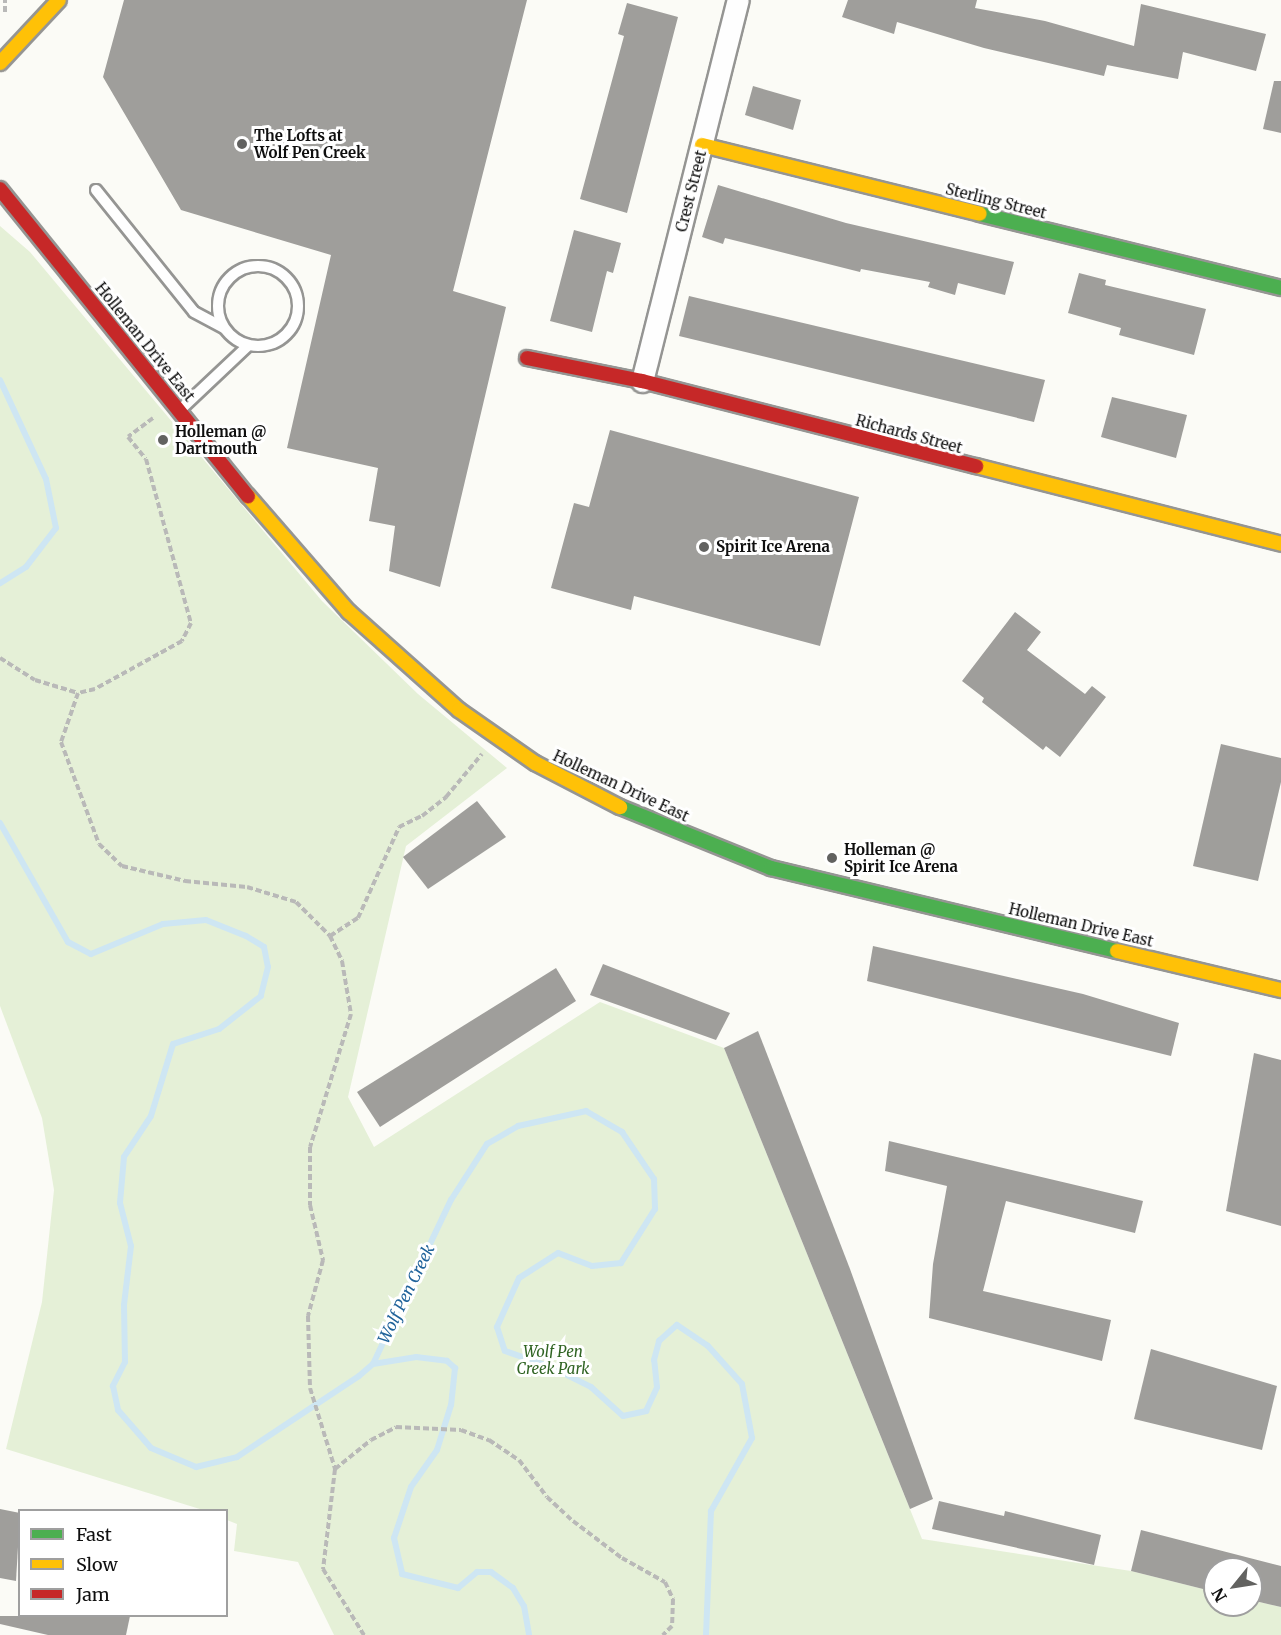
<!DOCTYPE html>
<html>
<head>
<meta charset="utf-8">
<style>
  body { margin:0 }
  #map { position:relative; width:1281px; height:1635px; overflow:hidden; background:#fbfbf6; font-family:Merriweather,serif }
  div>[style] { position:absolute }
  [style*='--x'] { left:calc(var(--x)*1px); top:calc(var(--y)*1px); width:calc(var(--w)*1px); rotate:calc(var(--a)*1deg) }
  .green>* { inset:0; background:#e5f0d7 }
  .stream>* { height:6px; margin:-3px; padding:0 3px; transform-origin:3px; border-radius:3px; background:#cee6f3 }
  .building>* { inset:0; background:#9f9e9b }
  .path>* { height:4px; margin-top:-2px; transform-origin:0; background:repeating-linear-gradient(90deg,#b9b9b8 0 6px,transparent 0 9px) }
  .roads { filter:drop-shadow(2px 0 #959593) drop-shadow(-2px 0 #959593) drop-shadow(0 2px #959593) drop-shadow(0 -2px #959593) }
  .lane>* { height:10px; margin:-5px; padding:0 5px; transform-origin:5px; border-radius:5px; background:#fefefe }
  .lane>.ring { margin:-5px; padding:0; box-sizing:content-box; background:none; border:10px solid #fefefe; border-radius:50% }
  .street>* { height:21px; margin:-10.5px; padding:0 10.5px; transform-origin:10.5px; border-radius:10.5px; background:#fefefe }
  .fast>* { height:14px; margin:-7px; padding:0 7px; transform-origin:7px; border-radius:7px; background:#4caf50 }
  .slow>* { height:14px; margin:-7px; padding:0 7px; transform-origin:7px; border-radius:7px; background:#ffc107 }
  .jam>* { height:14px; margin:-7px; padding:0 7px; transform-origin:7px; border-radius:7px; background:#c62828 }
  .dots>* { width:16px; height:16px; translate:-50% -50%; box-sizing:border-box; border:3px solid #fff; border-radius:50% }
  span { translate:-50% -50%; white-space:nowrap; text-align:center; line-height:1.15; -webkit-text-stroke:6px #fff; paint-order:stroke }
  .poi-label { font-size:15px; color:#0f0f0f; font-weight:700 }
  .left { translate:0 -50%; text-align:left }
  .street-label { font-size:15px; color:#0f0f0f }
  .park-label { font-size:15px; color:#306423; font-style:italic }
  .water-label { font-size:16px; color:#20639a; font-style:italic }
  .legend { position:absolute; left:18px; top:1509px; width:210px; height:108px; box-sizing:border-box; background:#fff; border:2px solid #9f9f9f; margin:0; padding:8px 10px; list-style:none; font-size:18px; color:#0f0f0f }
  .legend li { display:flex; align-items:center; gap:12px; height:30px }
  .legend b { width:30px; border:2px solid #9f9f9f }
  .north { position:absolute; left:1203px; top:1557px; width:60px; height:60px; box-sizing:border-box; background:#fff; border:2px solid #9f9f9f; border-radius:50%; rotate:240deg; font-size:16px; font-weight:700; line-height:24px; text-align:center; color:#0f0f0f }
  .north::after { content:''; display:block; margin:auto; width:21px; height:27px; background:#626260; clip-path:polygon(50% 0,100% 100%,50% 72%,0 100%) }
</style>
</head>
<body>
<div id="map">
  <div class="green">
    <i style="clip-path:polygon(0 226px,30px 252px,322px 601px,418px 694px,507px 768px,406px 846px,348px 1097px,374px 1147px,600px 1002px,724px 1048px,922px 1539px,1131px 1571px,1215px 1592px,1215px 1605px,1251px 1605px,1251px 1600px,1281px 1607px,1281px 1635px,334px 1635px,298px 1562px,234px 1551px,237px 1524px,227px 1520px,226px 1510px,203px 1510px,6px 1449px,42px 1302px,54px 1190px,42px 1118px,0 1006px)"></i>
  </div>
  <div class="stream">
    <i style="--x:0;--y:380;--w:109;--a:65.1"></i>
    <i style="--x:46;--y:479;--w:50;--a:78.5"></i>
    <i style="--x:56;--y:528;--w:49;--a:127.6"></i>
    <i style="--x:26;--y:567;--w:31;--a:148"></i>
    <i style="--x:0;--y:823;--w:137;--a:60.3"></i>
    <i style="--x:68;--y:942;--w:26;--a:28"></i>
    <i style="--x:91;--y:954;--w:78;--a:-22.6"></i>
    <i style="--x:163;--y:924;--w:43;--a:-5.3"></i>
    <i style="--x:206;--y:920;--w:43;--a:21.8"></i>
    <i style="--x:246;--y:936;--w:21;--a:31"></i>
    <i style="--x:264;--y:947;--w:20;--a:79"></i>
    <i style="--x:268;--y:967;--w:30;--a:104"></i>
    <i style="--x:261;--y:996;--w:53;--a:141.8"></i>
    <i style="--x:219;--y:1029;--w:48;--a:161.9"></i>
    <i style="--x:173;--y:1044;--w:75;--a:107"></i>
    <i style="--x:151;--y:1116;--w:49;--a:123.4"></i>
    <i style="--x:124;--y:1157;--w:46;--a:95"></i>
    <i style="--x:120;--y:1203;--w:44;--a:75.7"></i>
    <i style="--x:131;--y:1246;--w:59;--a:96.8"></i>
    <i style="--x:124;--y:1305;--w:57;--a:89"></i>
    <i style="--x:125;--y:1362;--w:27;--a:117"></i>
    <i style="--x:113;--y:1386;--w:25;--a:78"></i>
    <i style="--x:118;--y:1410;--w:50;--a:49"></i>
    <i style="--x:151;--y:1448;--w:49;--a:22.9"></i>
    <i style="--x:196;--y:1467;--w:42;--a:-13.7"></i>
    <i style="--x:237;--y:1457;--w:146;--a:-33.6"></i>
    <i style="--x:359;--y:1376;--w:18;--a:-41"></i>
    <i style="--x:373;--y:1364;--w:182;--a:-64.6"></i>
    <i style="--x:451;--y:1200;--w:67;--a:-57.3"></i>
    <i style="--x:487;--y:1144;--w:36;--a:-30"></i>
    <i style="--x:518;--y:1126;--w:70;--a:-12.4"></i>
    <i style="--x:586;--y:1111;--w:42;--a:30.3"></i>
    <i style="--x:622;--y:1132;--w:57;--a:55.8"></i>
    <i style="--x:654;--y:1179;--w:30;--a:88"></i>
    <i style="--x:655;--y:1209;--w:64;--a:122.2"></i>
    <i style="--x:621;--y:1263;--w:29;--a:174"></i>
    <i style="--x:592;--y:1266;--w:36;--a:-159"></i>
    <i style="--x:558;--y:1253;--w:46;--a:147.3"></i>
    <i style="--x:519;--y:1278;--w:54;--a:114.2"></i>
    <i style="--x:497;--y:1327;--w:25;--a:72"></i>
    <i style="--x:505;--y:1351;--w:49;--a:19.2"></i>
    <i style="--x:551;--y:1367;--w:45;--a:26.6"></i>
    <i style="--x:591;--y:1387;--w:43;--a:42.2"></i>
    <i style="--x:623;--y:1416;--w:24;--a:-12"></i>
    <i style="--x:646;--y:1411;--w:26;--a:-65"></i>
    <i style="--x:657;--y:1387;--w:27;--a:-96"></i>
    <i style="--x:654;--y:1360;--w:20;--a:-75"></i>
    <i style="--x:659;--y:1341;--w:24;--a:-42"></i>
    <i style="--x:677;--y:1325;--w:37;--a:34"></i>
    <i style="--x:708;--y:1346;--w:51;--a:48.2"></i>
    <i style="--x:742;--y:1384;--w:55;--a:79.5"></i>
    <i style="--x:752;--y:1438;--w:84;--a:119.3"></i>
    <i style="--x:711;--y:1511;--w:124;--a:92.3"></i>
    <i style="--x:373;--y:1364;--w:44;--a:-9.2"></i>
    <i style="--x:416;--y:1357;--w:31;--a:7"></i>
    <i style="--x:447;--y:1361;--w:11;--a:41"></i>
    <i style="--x:455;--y:1368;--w:37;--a:96"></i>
    <i style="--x:451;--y:1405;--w:47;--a:107.3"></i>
    <i style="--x:437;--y:1450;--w:45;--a:125.1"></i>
    <i style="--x:411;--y:1487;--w:54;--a:108.4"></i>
    <i style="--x:394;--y:1538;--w:37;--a:77"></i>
    <i style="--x:402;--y:1574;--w:58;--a:14"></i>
    <i style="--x:458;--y:1588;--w:25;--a:-40"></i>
    <i style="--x:477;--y:1572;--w:14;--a:0"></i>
    <i style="--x:491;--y:1572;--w:27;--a:36"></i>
    <i style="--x:513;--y:1588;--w:21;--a:59"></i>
    <i style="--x:524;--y:1606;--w:29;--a:80"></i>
  </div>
  <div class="building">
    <i style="clip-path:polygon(124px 0,527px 0,453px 291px,506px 307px,440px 587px,389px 571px,395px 526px,369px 521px,378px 468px,287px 448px,331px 255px,181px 210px,103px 77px)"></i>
    <i style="clip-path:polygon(848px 0,977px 0,975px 8px,1045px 21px,1134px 46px,1141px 4px,1266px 34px,1256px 71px,1183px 52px,1178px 79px,1107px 65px,1104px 76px,984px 48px,897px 22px,894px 34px,842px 17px)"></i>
    <i style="clip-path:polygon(627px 3px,678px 17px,627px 213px,580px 199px,624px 36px,618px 34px)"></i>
    <i style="clip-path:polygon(1274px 81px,1281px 81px,1281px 133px,1263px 129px)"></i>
    <i style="clip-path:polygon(753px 86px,801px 100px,793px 130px,745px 115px)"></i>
    <i style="clip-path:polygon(718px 185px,846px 223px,1014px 262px,1005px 295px,958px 283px,955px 295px,928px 287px,930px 282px,861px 269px,860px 272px,725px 238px,723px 244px,702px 237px)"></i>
    <i style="clip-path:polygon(574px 230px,621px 243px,613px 273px,607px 271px,592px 332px,550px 321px)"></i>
    <i style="clip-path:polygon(1079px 273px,1106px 280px,1105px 285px,1206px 309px,1194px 355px,1119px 335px,1121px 328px,1068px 313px)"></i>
    <i style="clip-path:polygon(689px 296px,1045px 380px,1034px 422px,679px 336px)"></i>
    <i style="clip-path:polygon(1112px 397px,1187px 415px,1176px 458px,1101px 437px)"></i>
    <i style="clip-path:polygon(610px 430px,859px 497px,820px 646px,634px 596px,631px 610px,551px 588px,574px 503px,589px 507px)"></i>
    <i style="clip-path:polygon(1015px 612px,1041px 632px,1027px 650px,1085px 694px,1092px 686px,1106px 697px,1060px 757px,1046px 746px,1043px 750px,982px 702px,984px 698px,962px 681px)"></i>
    <i style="clip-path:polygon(1221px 744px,1281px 758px,1281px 782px,1258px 881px,1193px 866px)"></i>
    <i style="clip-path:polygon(477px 801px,506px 837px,428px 889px,403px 857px)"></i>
    <i style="clip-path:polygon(873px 946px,1083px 994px,1179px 1023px,1171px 1056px,867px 981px)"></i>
    <i style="clip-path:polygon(603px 964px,730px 1013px,716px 1040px,590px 995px)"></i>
    <i style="clip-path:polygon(556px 968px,576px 1001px,380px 1127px,357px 1092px)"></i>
    <i style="clip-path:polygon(758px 1031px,850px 1269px,933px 1499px,910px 1509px,724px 1048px)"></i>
    <i style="clip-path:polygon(1254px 1053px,1281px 1060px,1281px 1226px,1226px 1211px)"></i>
    <i style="clip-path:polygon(889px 1141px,1143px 1201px,1135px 1233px,1006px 1201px,983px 1291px,1111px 1320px,1102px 1361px,929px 1318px,933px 1264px,947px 1186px,885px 1171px)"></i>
    <i style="clip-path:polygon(1151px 1349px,1277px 1386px,1262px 1450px,1134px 1419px)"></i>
    <i style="clip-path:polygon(939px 1501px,1004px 1516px,1005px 1511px,1101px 1535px,1094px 1565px,932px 1529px)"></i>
    <i style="clip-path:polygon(0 1509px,20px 1513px,16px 1581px,0 1578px)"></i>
    <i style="clip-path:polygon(1141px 1530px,1281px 1566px,1281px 1607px,1251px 1600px,1251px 1569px,1215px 1569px,1215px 1592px,1131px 1571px)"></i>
    <i style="clip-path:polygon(0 1616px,130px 1616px,126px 1635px,48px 1635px,0 1624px)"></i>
  </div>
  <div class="path">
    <i style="--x:5;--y:12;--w:12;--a:-90"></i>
    <i style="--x:153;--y:418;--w:31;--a:143"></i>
    <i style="--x:128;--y:437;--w:28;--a:51"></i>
    <i style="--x:146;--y:459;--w:170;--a:74.7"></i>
    <i style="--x:191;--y:623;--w:20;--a:117"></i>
    <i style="--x:182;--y:641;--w:99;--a:151.1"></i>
    <i style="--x:95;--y:689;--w:17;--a:167"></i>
    <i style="--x:78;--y:693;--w:52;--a:109.1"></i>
    <i style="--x:61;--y:742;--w:109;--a:69.6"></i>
    <i style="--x:99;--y:844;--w:32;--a:44"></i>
    <i style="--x:122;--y:866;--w:65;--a:13.4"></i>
    <i style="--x:185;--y:881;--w:62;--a:5.5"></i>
    <i style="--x:247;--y:887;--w:51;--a:17"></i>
    <i style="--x:296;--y:902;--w:48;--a:45"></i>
    <i style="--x:330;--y:936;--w:28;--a:64"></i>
    <i style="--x:342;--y:961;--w:54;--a:80.4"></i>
    <i style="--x:351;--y:1014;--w:139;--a:107.1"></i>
    <i style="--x:310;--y:1147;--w:58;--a:90"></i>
    <i style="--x:310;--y:1205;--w:57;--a:76.7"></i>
    <i style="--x:323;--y:1260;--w:58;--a:105"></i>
    <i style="--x:308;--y:1316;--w:72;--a:88.4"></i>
    <i style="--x:310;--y:1388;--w:85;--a:72.8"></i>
    <i style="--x:335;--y:1469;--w:101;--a:96.8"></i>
    <i style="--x:323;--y:1569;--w:78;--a:58.2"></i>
    <i style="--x:0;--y:658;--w:41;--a:32.2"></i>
    <i style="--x:35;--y:680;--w:45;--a:16.8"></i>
    <i style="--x:330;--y:936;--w:33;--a:-33"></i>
    <i style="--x:358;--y:918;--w:100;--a:-65.7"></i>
    <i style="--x:399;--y:827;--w:25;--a:-26"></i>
    <i style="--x:422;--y:816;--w:31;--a:-38"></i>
    <i style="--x:446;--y:797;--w:56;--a:-50.1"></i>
    <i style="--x:335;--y:1469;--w:46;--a:-38.9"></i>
    <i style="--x:371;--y:1440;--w:28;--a:-27"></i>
    <i style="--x:396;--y:1427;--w:65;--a:2.6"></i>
    <i style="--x:461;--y:1430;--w:30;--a:20"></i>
    <i style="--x:489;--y:1440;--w:36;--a:34"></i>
    <i style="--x:519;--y:1460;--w:46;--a:52.9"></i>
    <i style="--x:547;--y:1497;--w:35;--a:43"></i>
    <i style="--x:573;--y:1521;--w:61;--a:37.1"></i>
    <i style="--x:622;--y:1558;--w:49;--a:29.2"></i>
    <i style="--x:665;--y:1582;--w:19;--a:65"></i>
    <i style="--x:673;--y:1599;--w:27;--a:92"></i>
    <i style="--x:672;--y:1626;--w:13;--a:135"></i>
  </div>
  <div class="roads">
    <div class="lane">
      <i style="--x:96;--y:190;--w:156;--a:51.2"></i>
      <i style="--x:194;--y:312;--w:34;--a:28"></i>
      <i class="ring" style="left:218px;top:266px;width:70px;height:70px"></i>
      <i style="--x:181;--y:409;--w:93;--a:-43.3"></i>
    </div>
    <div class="street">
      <i style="--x:642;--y:381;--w:393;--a:-75.9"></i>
    </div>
    <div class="fast">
      <i style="--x:980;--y:214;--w:310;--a:13.8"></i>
      <i style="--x:620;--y:807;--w:163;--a:22"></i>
      <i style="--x:771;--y:868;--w:356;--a:13.5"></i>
    </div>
    <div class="slow">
      <i style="--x:0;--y:63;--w:86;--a:-46.9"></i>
      <i style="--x:702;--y:145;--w:286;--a:13.9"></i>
      <i style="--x:976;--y:466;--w:315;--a:14.3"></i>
      <i style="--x:248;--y:496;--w:154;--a:49"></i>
      <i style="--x:349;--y:612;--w:147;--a:41.7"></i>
      <i style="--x:459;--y:710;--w:93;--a:34.9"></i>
      <i style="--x:535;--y:763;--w:96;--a:27.4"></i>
      <i style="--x:1117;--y:951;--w:169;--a:13.4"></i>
    </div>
    <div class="jam">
      <i style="--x:0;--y:189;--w:395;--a:51.1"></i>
      <i style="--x:527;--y:358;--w:117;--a:11.3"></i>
      <i style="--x:642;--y:381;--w:345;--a:14.3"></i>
    </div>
  </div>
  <div class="dots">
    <i style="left:242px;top:144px;background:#626260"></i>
    <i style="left:163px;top:440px;background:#626260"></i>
    <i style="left:704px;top:547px;background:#626260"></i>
    <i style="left:832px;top:858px;background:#626260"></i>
  </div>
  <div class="poi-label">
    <span class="left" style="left:254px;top:144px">The Lofts at<br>Wolf Pen Creek</span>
    <span class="left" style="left:175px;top:440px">Holleman @<br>Dartmouth</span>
    <span class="left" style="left:716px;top:547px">Spirit Ice Arena</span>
    <span class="left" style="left:844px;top:858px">Holleman @<br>Spirit Ice Arena</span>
  </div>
  <div class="street-label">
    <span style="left:691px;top:191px;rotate:-76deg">Crest Street</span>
    <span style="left:996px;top:201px;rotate:14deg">Sterling Street</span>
    <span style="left:145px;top:342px;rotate:51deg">Holleman Drive East</span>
    <span style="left:909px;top:434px;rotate:15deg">Richards Street</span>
    <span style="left:621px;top:786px;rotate:25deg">Holleman Drive East</span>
    <span style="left:1081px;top:925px;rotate:13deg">Holleman Drive East</span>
  </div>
  <div class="park-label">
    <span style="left:553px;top:1360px">Wolf Pen<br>Creek Park</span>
  </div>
  <div class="water-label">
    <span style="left:406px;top:1294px;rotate:-64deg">Wolf Pen Creek</span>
  </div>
  <ul class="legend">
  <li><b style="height:8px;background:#4caf50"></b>Fast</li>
  <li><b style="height:8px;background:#ffc107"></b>Slow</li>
  <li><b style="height:8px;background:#c62828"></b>Jam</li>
  </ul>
  <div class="north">N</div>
</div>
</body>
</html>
